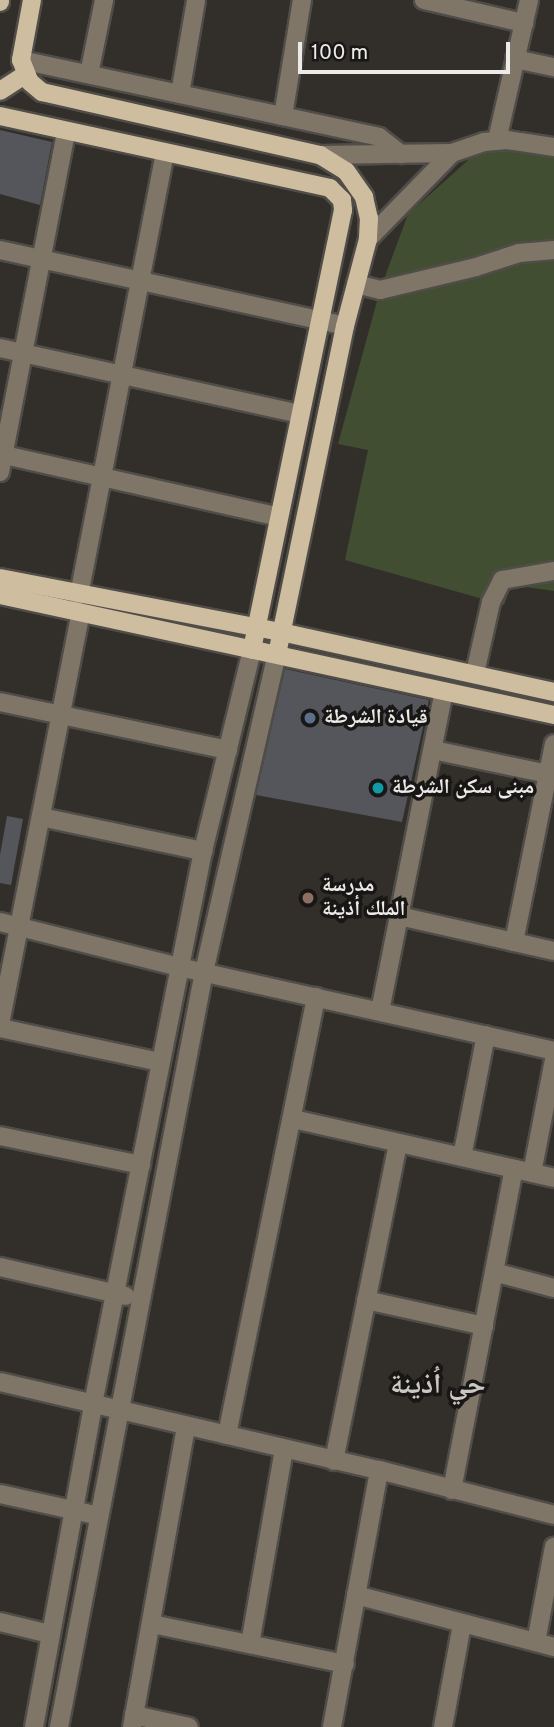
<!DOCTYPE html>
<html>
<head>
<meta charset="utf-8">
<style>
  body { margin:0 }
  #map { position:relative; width:554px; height:1727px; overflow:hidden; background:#322f2b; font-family:Overpass,"Noto Naskh Arabic",sans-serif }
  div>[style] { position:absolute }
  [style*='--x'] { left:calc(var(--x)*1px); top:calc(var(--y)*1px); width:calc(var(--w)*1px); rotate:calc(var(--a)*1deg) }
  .green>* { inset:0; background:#414e32 }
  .building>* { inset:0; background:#55565b }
  .roads { filter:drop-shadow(2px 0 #504d49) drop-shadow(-2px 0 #504d49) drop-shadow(0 2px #504d49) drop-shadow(0 -2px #504d49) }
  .minor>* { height:18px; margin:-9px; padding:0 9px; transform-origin:9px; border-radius:9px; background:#7f7668 }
  .major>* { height:18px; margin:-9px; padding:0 9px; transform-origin:9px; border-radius:9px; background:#cfbd9f }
  .dots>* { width:19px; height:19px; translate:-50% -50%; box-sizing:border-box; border:4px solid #181715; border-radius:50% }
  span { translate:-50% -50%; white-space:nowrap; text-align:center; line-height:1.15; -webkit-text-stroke:7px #181715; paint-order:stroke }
  .poi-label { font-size:21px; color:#edebe9; font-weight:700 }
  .left { translate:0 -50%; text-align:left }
  .district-label { font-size:28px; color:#cbc7c2; font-weight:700 }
  .scale { position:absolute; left:298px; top:42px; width:212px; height:32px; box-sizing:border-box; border:4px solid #edebe9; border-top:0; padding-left:9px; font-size:21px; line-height:24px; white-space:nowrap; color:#edebe9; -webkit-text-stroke:5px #181715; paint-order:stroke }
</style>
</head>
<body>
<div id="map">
  <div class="green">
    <i style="clip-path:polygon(527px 147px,554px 156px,554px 591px,511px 585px,504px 605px,345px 560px,368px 450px,338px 444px,380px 290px,408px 214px,475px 154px)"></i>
  </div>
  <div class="building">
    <i style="clip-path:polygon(0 130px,52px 142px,40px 205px,0 194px)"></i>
    <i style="clip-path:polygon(285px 669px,429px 700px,402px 822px,256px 795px)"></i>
    <i style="clip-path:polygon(7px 816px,23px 819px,11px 885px,0 883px,0 855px)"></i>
  </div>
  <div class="roads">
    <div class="minor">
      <i style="--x:424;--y:0;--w:103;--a:13"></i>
      <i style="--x:515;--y:59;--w:40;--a:12"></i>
      <i style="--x:21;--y:60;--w:366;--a:12.1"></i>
      <i style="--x:379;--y:137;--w:28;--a:38"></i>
      <i style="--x:89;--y:74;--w:76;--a:-78.5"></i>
      <i style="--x:180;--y:94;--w:95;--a:-80.3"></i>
      <i style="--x:283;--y:116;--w:118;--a:-80.7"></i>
      <i style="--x:497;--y:140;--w:144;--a:-77.1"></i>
      <i style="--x:320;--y:155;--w:132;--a:-0.9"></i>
      <i style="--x:452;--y:153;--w:34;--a:-19"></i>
      <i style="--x:484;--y:142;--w:23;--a:-5"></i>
      <i style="--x:507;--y:140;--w:48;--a:8.5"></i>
      <i style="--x:368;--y:239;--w:120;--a:-45.7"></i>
      <i style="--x:0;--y:250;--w:353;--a:12.4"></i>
      <i style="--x:356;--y:284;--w:25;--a:14"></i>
      <i style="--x:380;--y:290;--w:99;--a:-13.5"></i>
      <i style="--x:476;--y:267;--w:45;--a:-18"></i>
      <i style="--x:519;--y:253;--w:35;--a:-5"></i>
      <i style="--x:0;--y:348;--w:307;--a:12.4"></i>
      <i style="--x:0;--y:454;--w:286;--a:12.7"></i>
      <i style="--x:0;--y:472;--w:347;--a:-79"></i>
      <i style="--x:79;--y:595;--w:451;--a:-79"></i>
      <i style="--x:475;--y:673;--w:73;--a:-77.3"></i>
      <i style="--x:491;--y:602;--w:25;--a:-63"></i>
      <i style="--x:502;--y:580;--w:53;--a:-9.8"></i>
      <i style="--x:0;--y:702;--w:233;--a:11.9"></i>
      <i style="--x:433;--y:750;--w:117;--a:11.8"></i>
      <i style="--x:41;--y:817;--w:166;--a:11.9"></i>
      <i style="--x:399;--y:916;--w:159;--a:12.7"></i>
      <i style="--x:0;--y:922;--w:185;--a:14.1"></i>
      <i style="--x:179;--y:967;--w:384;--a:12.6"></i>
      <i style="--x:514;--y:942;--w:202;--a:-78.6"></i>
      <i style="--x:380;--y:1011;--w:326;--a:-78.7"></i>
      <i style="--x:0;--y:1024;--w:419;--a:-78.9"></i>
      <i style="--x:0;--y:1028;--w:164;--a:12"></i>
      <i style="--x:293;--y:1119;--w:268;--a:12.7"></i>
      <i style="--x:0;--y:1136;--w:144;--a:11.6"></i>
      <i style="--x:462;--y:1157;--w:124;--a:-78.9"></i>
      <i style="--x:532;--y:1173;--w:115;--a:-79"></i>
      <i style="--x:0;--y:1267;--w:129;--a:13"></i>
      <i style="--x:494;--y:1272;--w:62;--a:14.9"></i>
      <i style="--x:366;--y:1300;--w:121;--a:12.4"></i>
      <i style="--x:0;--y:1382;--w:389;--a:13.1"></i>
      <i style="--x:379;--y:1470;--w:181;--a:14.4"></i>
      <i style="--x:227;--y:1435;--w:447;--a:-78.5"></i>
      <i style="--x:334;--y:1461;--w:324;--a:-78.6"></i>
      <i style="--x:452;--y:1490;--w:327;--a:-79.1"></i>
      <i style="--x:0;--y:1494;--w:101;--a:12.5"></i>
      <i style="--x:356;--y:1595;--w:205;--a:14.7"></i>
      <i style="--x:0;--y:1622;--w:51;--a:13.5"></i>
      <i style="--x:152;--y:1624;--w:197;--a:11.7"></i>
      <i style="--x:536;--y:1642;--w:97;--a:-79.3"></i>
      <i style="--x:250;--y:1644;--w:198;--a:-80.1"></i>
      <i style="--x:134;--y:1715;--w:56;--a:12.3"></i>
      <i style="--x:34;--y:1727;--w:328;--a:-79.6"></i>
      <i style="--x:93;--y:1404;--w:564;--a:-78.75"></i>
      <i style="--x:203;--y:851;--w:207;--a:-76.3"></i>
      <i style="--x:59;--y:1727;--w:769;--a:-79.13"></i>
      <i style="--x:204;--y:972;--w:326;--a:-77.1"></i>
      <i style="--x:132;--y:1727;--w:306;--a:-79.8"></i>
      <i style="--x:332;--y:1727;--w:261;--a:-79.6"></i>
      <i style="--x:443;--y:1727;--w:105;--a:-79.5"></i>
    </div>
    <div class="major">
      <i style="--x:32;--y:0;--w:61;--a:100.4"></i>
      <i style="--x:21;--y:60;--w:24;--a:68"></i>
      <i style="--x:30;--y:82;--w:16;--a:40"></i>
      <i style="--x:42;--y:92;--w:285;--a:12.8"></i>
      <i style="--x:320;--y:155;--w:31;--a:32"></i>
      <i style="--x:346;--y:171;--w:32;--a:55"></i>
      <i style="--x:364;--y:197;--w:22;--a:77"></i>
      <i style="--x:369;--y:218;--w:21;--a:93"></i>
      <i style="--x:368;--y:239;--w:90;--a:104.8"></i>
      <i style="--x:345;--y:326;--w:335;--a:101.7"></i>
      <i style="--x:0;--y:2;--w:2;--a:-90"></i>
      <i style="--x:0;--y:91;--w:30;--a:-33"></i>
      <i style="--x:0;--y:116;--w:338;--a:12.3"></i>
      <i style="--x:330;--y:188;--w:17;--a:45"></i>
      <i style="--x:342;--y:200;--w:10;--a:84"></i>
      <i style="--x:343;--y:210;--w:449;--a:101.7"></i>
      <i style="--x:0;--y:578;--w:286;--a:10.9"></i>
      <i style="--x:281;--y:632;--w:280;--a:12.4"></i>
      <i style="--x:0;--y:595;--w:567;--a:12.22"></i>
    </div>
  </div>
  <div class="dots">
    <i style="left:310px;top:718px;background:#5c6f8a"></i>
    <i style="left:378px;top:788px;background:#0f9aa8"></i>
    <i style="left:308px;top:898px;background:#8d6e63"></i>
  </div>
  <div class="poi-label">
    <span class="left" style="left:324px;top:718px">قيادة الشرطة</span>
    <span class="left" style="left:392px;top:788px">مبنى سكن الشرطة</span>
    <span class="left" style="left:322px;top:898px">مدرسة<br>الملك أذينة</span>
  </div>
  <div class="district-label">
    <span style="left:438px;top:1386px">حي اُذينة</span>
  </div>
  <div class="scale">100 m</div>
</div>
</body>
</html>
